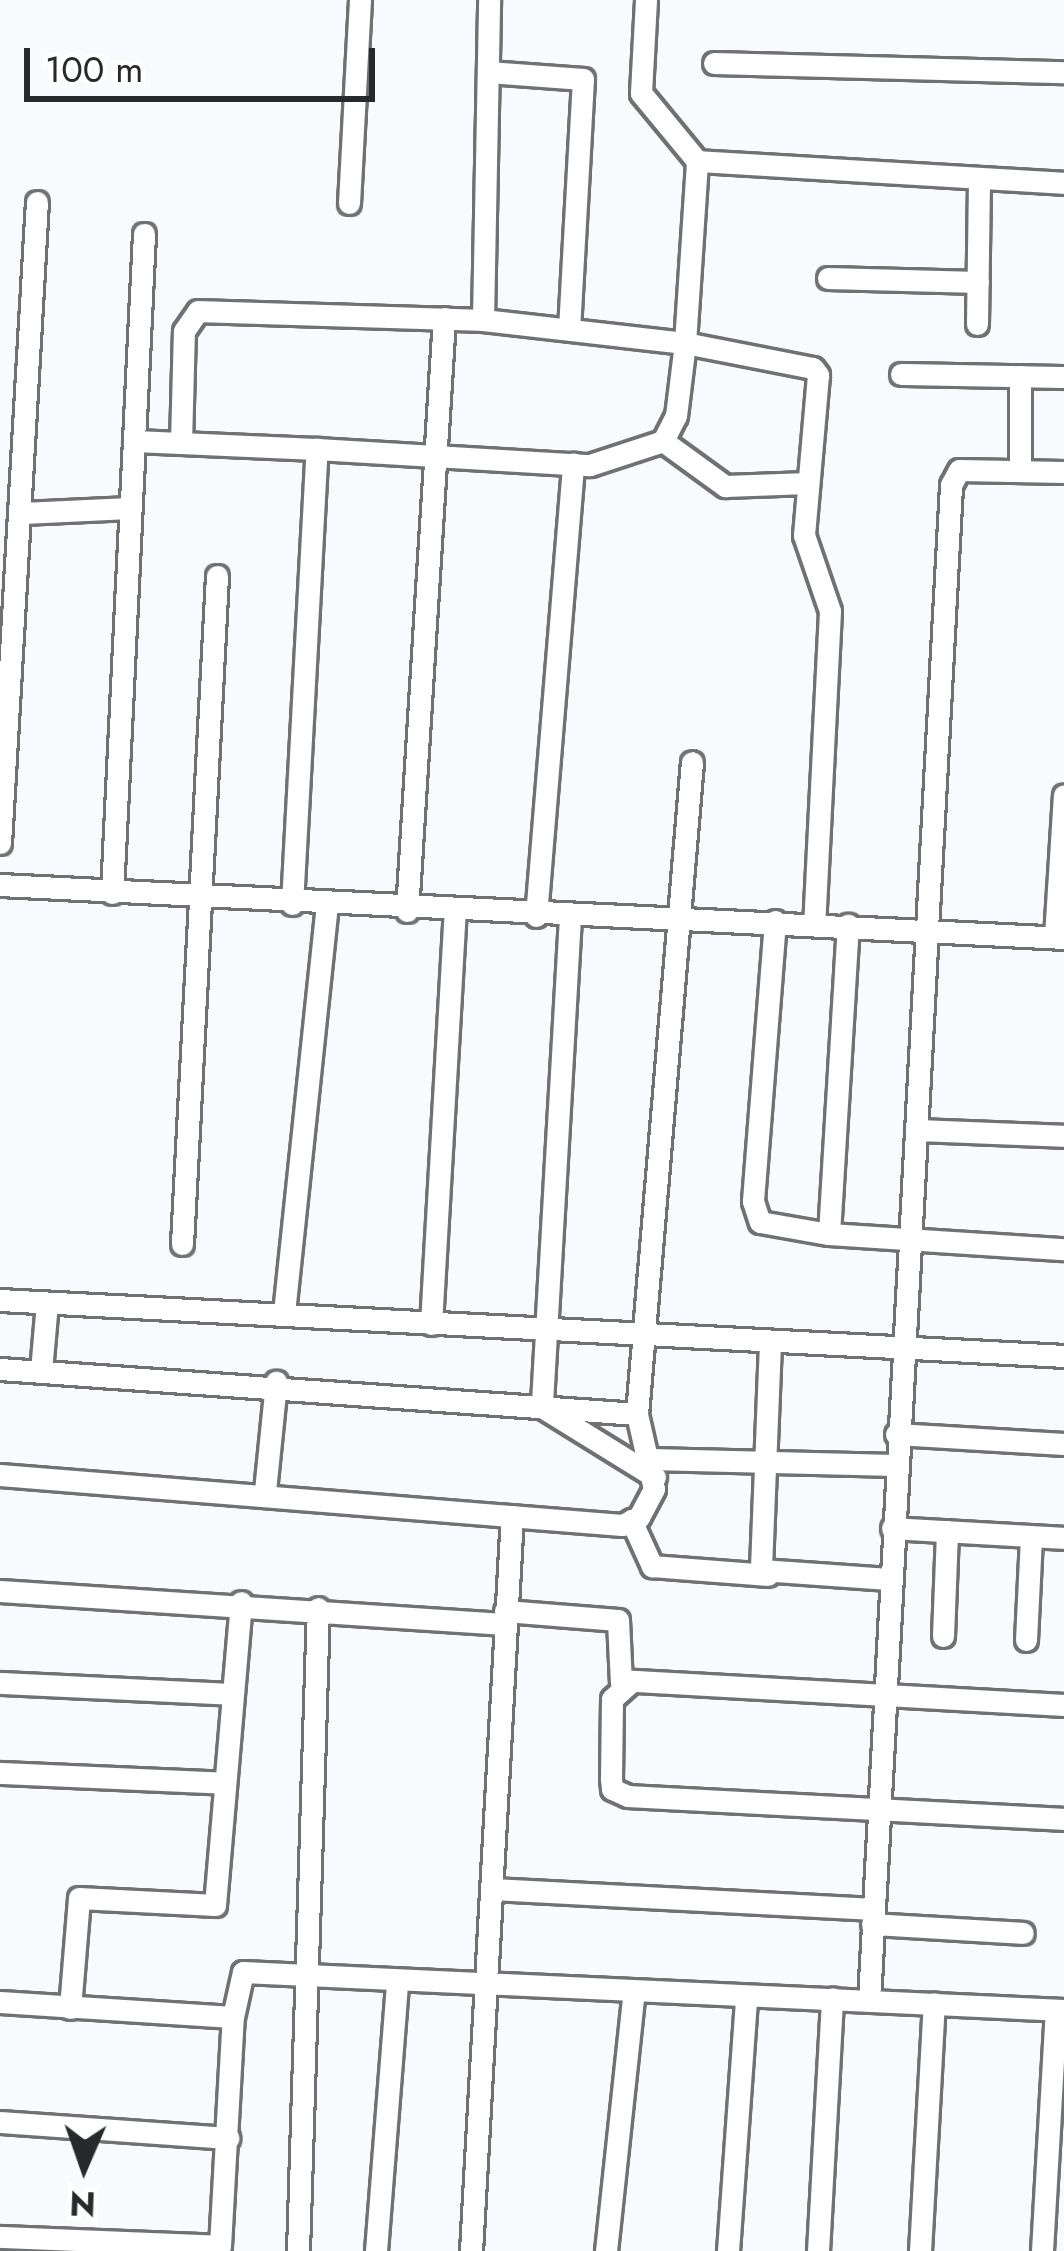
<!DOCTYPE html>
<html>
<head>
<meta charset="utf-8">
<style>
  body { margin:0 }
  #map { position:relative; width:1064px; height:2251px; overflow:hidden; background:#f8fafd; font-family:Jost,sans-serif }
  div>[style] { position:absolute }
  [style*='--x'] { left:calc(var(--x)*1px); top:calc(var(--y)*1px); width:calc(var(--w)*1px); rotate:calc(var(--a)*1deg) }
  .roads { filter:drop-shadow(3px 0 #6f7173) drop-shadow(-3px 0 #6f7173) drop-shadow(0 3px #6f7173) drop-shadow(0 -3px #6f7173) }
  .minor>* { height:21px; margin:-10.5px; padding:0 10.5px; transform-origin:10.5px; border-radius:10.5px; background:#fff }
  span { translate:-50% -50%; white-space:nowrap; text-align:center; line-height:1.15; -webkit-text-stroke:10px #fff; paint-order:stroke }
  .north { position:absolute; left:24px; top:2107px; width:120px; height:120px; -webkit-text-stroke:9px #fff; paint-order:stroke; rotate:182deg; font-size:33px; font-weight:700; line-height:48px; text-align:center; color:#28292a }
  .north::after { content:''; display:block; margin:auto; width:42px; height:54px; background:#28292a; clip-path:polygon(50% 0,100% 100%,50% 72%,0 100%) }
  .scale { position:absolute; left:24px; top:48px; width:351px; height:54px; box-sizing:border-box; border:6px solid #28292a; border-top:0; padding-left:15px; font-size:36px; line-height:42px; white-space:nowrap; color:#28292a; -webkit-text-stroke:9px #fff; paint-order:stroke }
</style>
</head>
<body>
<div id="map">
  <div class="roads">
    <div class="minor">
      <i style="--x:646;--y:0;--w:93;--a:93.1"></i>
      <i style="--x:641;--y:93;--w:88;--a:50.5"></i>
      <i style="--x:697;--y:161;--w:368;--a:3.4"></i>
      <i style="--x:714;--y:63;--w:350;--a:1.5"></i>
      <i style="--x:488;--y:72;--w:95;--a:4.2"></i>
      <i style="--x:583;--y:79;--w:248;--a:93.2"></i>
      <i style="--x:349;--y:203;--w:203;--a:-86.9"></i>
      <i style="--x:828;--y:278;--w:150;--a:1.5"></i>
      <i style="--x:483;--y:320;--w:203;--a:6.5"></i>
      <i style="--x:685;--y:343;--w:130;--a:11.1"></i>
      <i style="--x:813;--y:368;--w:9;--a:54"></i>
      <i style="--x:818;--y:375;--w:161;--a:95"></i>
      <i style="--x:804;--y:535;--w:80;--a:71.1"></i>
      <i style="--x:830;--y:611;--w:312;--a:92.9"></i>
      <i style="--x:977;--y:324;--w:142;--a:-89.2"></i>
      <i style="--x:901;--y:374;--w:163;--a:1.1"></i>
      <i style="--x:134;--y:441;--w:183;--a:2.5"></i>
      <i style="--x:663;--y:441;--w:77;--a:36"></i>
      <i style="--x:725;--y:486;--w:83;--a:-2.1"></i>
      <i style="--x:181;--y:443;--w:112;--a:-88.5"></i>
      <i style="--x:184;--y:331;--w:24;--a:-55"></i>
      <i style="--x:198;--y:311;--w:285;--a:1.8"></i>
      <i style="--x:483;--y:320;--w:320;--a:-88.9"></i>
      <i style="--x:1020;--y:471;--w:95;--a:-90"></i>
      <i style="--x:22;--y:513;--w:108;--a:-2.7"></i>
      <i style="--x:0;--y:843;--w:642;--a:-86.7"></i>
      <i style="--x:0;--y:885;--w:1065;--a:2.85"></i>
      <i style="--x:112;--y:893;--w:660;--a:-87.22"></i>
      <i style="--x:292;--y:904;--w:456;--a:-86.9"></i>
      <i style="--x:317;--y:449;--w:273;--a:3.4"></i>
      <i style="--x:590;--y:465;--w:77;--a:-18.2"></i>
      <i style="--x:663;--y:441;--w:28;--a:-63"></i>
      <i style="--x:676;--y:416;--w:74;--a:-83"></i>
      <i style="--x:685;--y:343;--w:182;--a:-86.2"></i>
      <i style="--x:407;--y:911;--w:594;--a:-86.43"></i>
      <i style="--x:536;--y:916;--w:454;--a:-85.3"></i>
      <i style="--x:570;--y:917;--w:491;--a:93.3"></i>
      <i style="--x:542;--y:1407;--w:133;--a:31.8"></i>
      <i style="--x:775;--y:921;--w:281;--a:94.5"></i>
      <i style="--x:753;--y:1201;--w:22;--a:72"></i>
      <i style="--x:760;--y:1222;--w:70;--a:9.9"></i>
      <i style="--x:829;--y:1234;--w:235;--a:3.7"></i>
      <i style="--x:1055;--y:937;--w:142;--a:-86.4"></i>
      <i style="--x:916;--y:1130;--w:148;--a:2.3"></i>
      <i style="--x:829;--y:1234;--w:310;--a:-86.5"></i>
      <i style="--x:182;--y:1244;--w:669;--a:-87"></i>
      <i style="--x:0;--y:1300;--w:1065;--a:3.01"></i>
      <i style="--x:284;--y:1313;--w:409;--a:-84"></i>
      <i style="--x:431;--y:1324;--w:412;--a:-86.7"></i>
      <i style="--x:770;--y:1343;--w:227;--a:92.3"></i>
      <i style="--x:761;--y:1570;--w:128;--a:4"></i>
      <i style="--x:0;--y:1369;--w:639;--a:4.04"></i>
      <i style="--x:637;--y:1414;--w:654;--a:-85.18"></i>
      <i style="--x:41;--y:1371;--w:68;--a:-85"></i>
      <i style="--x:896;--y:1434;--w:168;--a:3.4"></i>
      <i style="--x:650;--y:1459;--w:245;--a:1.4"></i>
      <i style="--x:0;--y:1475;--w:624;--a:4.6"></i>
      <i style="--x:622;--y:1525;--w:19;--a:-25"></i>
      <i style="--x:639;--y:1517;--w:32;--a:-62"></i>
      <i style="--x:654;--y:1489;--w:77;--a:-102.8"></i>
      <i style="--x:265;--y:1491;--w:110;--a:-84.2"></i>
      <i style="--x:631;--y:1520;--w:51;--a:65.5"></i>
      <i style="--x:652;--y:1566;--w:116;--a:4.4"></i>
      <i style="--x:892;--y:1528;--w:172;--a:3.3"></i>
      <i style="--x:0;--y:1591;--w:505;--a:3.75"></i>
      <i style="--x:505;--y:1611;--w:113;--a:4.6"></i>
      <i style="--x:618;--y:1620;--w:63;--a:87.3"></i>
      <i style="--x:943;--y:1636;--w:105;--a:-87.8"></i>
      <i style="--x:1026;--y:1640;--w:104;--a:-87.2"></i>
      <i style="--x:0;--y:1683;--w:231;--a:2.7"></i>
      <i style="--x:1064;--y:1705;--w:433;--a:-176.8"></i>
      <i style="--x:632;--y:1681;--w:27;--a:138"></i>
      <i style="--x:612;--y:1699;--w:80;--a:90.7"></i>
      <i style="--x:611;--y:1779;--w:10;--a:84"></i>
      <i style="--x:612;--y:1789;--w:17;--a:24"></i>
      <i style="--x:628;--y:1796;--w:437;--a:3"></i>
      <i style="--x:0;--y:1773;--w:225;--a:2.5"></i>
      <i style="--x:493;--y:1889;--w:381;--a:3"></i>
      <i style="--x:872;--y:1924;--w:151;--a:3.4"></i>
      <i style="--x:869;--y:2000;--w:1517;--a:-86.9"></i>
      <i style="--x:951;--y:485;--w:17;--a:-62"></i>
      <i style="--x:959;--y:470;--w:105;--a:1.1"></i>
      <i style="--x:0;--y:2002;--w:233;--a:3.7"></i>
      <i style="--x:233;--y:2017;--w:46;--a:-77.5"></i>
      <i style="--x:243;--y:1972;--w:822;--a:2.65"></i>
      <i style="--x:70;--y:2008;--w:110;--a:-85.3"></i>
      <i style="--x:79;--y:1898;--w:136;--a:2.9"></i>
      <i style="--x:215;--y:1905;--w:304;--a:-85.1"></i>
      <i style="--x:0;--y:2122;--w:229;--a:4"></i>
      <i style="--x:0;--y:2237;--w:220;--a:2.3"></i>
      <i style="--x:220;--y:2246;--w:229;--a:-86.8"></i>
      <i style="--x:298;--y:2251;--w:643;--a:-88.22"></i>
      <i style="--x:376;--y:2251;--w:270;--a:-85.5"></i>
      <i style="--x:471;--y:2251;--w:736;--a:-86.81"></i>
      <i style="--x:606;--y:2251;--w:262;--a:-83.9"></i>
      <i style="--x:728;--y:2251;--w:255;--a:-85.9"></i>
      <i style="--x:818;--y:2251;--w:253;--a:-86.8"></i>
      <i style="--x:920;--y:2251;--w:248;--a:-86.8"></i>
      <i style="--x:1042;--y:2251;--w:241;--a:-86.7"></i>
    </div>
  </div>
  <div class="north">N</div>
  <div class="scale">100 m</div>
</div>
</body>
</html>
